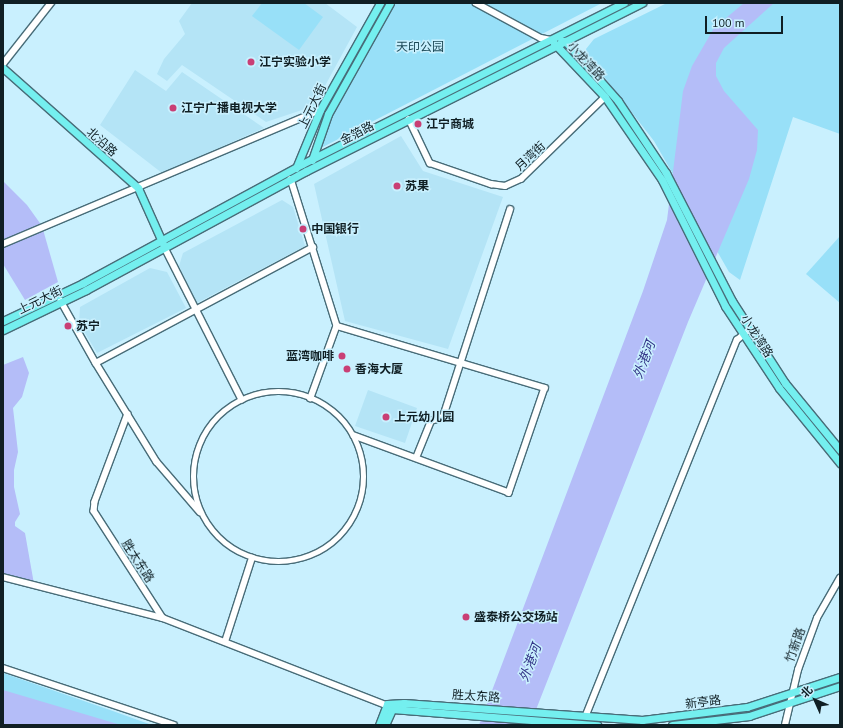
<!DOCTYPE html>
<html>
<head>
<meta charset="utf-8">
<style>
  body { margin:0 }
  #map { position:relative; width:843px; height:728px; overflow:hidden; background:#c9f0fe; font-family:"PT Sans","Noto Sans SC",sans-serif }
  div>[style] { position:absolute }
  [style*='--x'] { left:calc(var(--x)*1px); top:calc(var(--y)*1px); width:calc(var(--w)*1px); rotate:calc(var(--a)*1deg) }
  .built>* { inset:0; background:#b4e4f6 }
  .green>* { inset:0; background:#98e0f8 }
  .water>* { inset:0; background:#b4bdf8 }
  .roads { filter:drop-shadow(1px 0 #486c78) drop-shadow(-1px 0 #486c78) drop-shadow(0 1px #486c78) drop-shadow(0 -1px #486c78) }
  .minor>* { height:5.5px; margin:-2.75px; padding:0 2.75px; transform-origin:2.75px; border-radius:2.75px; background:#fff }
  .minor>.ring { margin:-2.75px; padding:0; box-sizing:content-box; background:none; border:5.5px solid #fff; border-radius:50% }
  .major>* { height:7px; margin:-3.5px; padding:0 3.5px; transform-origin:3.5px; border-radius:3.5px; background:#74efef }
  .dots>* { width:11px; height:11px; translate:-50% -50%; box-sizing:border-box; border:2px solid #c9f0fe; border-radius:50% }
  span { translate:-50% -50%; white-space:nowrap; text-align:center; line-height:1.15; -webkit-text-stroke:3px #c9f0fe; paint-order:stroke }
  .park-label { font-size:12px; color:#1b4856 }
  .street-label { font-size:12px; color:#101f24 }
  .poi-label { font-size:12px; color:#101f24; font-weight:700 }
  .left { translate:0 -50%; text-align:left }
  .right { translate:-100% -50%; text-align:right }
  .water-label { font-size:13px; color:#343588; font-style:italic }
  .frame { position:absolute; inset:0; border:4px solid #101f24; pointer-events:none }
  .north { position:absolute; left:795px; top:680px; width:40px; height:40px; -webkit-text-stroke:3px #c9f0fe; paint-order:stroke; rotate:315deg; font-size:11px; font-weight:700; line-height:16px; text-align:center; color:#101f24 }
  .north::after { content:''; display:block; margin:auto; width:14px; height:18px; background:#101f24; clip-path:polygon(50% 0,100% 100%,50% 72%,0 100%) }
  .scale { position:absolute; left:705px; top:16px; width:78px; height:18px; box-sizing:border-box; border:2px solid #101f24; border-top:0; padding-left:5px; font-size:12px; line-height:14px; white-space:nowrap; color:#101f24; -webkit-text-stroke:3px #c9f0fe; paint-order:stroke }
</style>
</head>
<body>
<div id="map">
  <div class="built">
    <i style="clip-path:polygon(192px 3px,325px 3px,357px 27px,314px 106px,266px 122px,182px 65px,167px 81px,157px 74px,164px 59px,185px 34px,179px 21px)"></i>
    <i style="clip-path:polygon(135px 70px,166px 91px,182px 72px,264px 128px,162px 173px,100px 125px)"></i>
    <i style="clip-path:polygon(401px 136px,423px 171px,503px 197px,448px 349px,345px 321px,314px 184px)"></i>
    <i style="clip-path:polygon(282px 200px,293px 207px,305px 246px,197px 303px,179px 266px,183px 253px)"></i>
    <i style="clip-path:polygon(150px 268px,167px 272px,186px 308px,97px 353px,79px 323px,80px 307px)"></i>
    <i style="clip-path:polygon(368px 390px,417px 408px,405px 443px,355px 426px)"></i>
  </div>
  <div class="green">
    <i style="clip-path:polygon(262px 3px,304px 3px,323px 17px,299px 50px,252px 16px)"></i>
    <i style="clip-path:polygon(394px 3px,602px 3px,321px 148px,331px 115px)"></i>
    <i style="clip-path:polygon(667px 3px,840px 3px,840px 134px,793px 117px,740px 280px,729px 272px,654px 141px,587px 55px,586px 49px,594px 39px)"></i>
    <i style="clip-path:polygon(840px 236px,840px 303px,806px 274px)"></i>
    <i style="clip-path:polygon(3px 673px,110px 710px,152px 725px,3px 725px)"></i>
  </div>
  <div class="water">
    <i style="clip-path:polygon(744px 3px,774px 3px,724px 48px,716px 63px,716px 76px,724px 91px,758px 130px,757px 150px,749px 179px,688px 322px,530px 725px,479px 725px,643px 291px,667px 220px,683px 91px,692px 66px,714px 28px)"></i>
    <i style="clip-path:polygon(3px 181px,27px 205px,42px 226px,58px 282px,25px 300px,3px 264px)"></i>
    <i style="clip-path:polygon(23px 357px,29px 373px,22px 397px,13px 408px,18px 452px,14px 470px,14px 487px,20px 514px,15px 522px,15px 526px,25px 533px,34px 584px,3px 577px,3px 365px)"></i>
    <i style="clip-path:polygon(3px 690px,121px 725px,3px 725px)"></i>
  </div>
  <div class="roads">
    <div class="minor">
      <i style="--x:476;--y:3;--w:74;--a:28.3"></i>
      <i style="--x:541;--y:38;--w:10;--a:11"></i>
      <i style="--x:3;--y:64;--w:78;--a:-51.8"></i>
      <i style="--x:409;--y:119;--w:49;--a:64.5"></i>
      <i style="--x:430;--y:163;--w:65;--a:19"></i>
      <i style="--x:491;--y:184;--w:14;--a:8"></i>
      <i style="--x:505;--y:186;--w:17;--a:-24"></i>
      <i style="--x:521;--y:179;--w:117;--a:-44.3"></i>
      <i style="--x:291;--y:179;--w:154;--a:72.6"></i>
      <i style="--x:337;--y:326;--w:77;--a:109.9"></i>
      <i style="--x:3;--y:244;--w:344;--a:-22.9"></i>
      <i style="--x:165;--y:248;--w:170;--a:63.1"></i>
      <i style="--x:61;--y:301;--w:71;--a:60.6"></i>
      <i style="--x:96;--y:363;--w:116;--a:58.4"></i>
      <i style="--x:157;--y:462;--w:66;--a:49.3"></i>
      <i style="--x:337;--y:326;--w:217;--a:16.6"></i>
      <i style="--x:545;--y:388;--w:111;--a:108.9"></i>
      <i style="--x:509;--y:493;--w:165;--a:-159.8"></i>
      <i style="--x:96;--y:363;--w:246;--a:-28.1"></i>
      <i class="ring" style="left:194px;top:392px;width:164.5px;height:164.5px"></i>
      <i style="--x:128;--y:414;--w:94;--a:110.6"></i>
      <i style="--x:95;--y:502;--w:9;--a:96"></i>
      <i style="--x:94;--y:511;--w:127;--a:57.2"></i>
      <i style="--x:416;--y:458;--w:40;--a:-68"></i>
      <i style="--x:431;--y:421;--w:13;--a:-18"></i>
      <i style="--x:443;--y:417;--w:218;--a:-72.1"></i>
      <i style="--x:3;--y:577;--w:165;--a:14.4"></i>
      <i style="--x:163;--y:618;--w:243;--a:21.3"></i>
      <i style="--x:225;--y:642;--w:88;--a:-72.2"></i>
      <i style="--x:3;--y:668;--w:180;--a:18.4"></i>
      <i style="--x:586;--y:715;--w:404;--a:-68.1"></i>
      <i style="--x:737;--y:340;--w:17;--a:-40"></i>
      <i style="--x:785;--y:725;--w:57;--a:-76.7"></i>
      <i style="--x:798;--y:670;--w:55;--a:-69.9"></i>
      <i style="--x:817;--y:618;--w:46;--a:-60.1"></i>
    </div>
    <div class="major">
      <i style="--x:561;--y:41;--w:4;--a:0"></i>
      <i style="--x:565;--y:41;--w:80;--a:48.5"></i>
      <i style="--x:618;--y:101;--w:87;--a:56.3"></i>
      <i style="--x:666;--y:173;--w:144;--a:62.7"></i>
      <i style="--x:732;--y:301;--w:98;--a:57.1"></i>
      <i style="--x:785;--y:383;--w:87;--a:50.6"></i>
      <i style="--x:554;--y:43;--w:74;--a:46.6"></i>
      <i style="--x:605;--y:97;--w:101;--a:55.5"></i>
      <i style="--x:662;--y:180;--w:141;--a:63.4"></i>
      <i style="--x:725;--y:306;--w:98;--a:56.6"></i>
      <i style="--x:779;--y:388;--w:97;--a:50.9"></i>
      <i style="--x:3;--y:68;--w:181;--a:41.6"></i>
      <i style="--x:138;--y:188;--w:61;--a:65.9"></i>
      <i style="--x:312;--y:160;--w:49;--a:-70.8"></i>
      <i style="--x:328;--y:114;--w:127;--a:-60.8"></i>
      <i style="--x:296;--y:168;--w:63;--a:-67.5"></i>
      <i style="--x:320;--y:110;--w:123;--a:-60.7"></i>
      <i style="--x:3;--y:321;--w:89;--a:-25.4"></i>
      <i style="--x:83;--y:283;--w:249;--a:-28.5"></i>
      <i style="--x:302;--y:164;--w:360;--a:-26.6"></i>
      <i style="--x:3;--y:330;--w:92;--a:-25.7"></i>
      <i style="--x:86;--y:290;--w:250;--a:-28.4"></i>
      <i style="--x:306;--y:171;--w:376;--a:-26.6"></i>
      <i style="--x:379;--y:725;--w:22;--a:-69"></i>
      <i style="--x:387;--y:704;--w:17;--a:-3"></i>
      <i style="--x:404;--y:703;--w:239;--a:4.1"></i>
      <i style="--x:642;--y:720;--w:106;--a:-7.1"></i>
      <i style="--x:747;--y:707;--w:98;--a:-17.9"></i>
      <i style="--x:385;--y:725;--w:17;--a:-66"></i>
      <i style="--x:392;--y:709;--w:206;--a:4.5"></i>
      <i style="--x:672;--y:725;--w:78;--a:-6.7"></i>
      <i style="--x:749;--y:716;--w:96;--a:-18.2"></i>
    </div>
  </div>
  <div class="dots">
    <i style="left:251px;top:62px;background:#c93f75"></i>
    <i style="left:173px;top:108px;background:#c93f75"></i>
    <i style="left:418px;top:124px;background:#c93f75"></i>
    <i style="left:397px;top:186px;background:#c93f75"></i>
    <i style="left:303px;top:229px;background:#c93f75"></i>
    <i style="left:68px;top:326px;background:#c93f75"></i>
    <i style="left:342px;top:356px;background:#c93f75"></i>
    <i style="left:347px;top:369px;background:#c93f75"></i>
    <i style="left:386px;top:417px;background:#c93f75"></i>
    <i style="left:466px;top:617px;background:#c93f75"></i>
  </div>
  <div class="park-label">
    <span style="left:420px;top:47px">天印公园</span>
  </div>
  <div class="street-label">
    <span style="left:586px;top:61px;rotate:47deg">小龙湾路</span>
    <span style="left:312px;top:106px;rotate:-64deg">上元大街</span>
    <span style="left:357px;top:133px;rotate:-27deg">金箔路</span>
    <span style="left:102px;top:142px;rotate:42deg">北沿路</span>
    <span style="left:530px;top:156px;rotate:-43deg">月湾街</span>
    <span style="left:40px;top:300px;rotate:-26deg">上元大街</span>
    <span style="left:757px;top:336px;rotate:57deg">小龙湾路</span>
    <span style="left:138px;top:561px;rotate:57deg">胜太东路</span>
    <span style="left:795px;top:645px;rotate:-70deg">竹新路</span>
    <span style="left:476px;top:696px;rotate:4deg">胜太东路</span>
    <span style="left:703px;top:702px;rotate:-7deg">新亭路</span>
  </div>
  <div class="poi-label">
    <span class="left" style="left:259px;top:62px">江宁实验小学</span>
    <span class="left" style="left:181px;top:108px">江宁广播电视大学</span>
    <span class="left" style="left:426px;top:124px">江宁商城</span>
    <span class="left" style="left:405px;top:186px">苏果</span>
    <span class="left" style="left:311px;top:229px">中国银行</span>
    <span class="left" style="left:76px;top:326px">苏宁</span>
    <span class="right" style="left:334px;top:356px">蓝湾咖啡</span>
    <span class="left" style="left:355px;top:369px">香海大厦</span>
    <span class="left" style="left:394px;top:417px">上元幼儿园</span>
    <span class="left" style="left:474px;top:617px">盛泰桥公交场站</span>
  </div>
  <div class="water-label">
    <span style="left:645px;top:360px;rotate:-69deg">外港河</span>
    <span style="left:531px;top:663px;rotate:-69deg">外港河</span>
  </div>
  <div class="frame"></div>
  <div class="north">北</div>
  <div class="scale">100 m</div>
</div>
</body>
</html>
